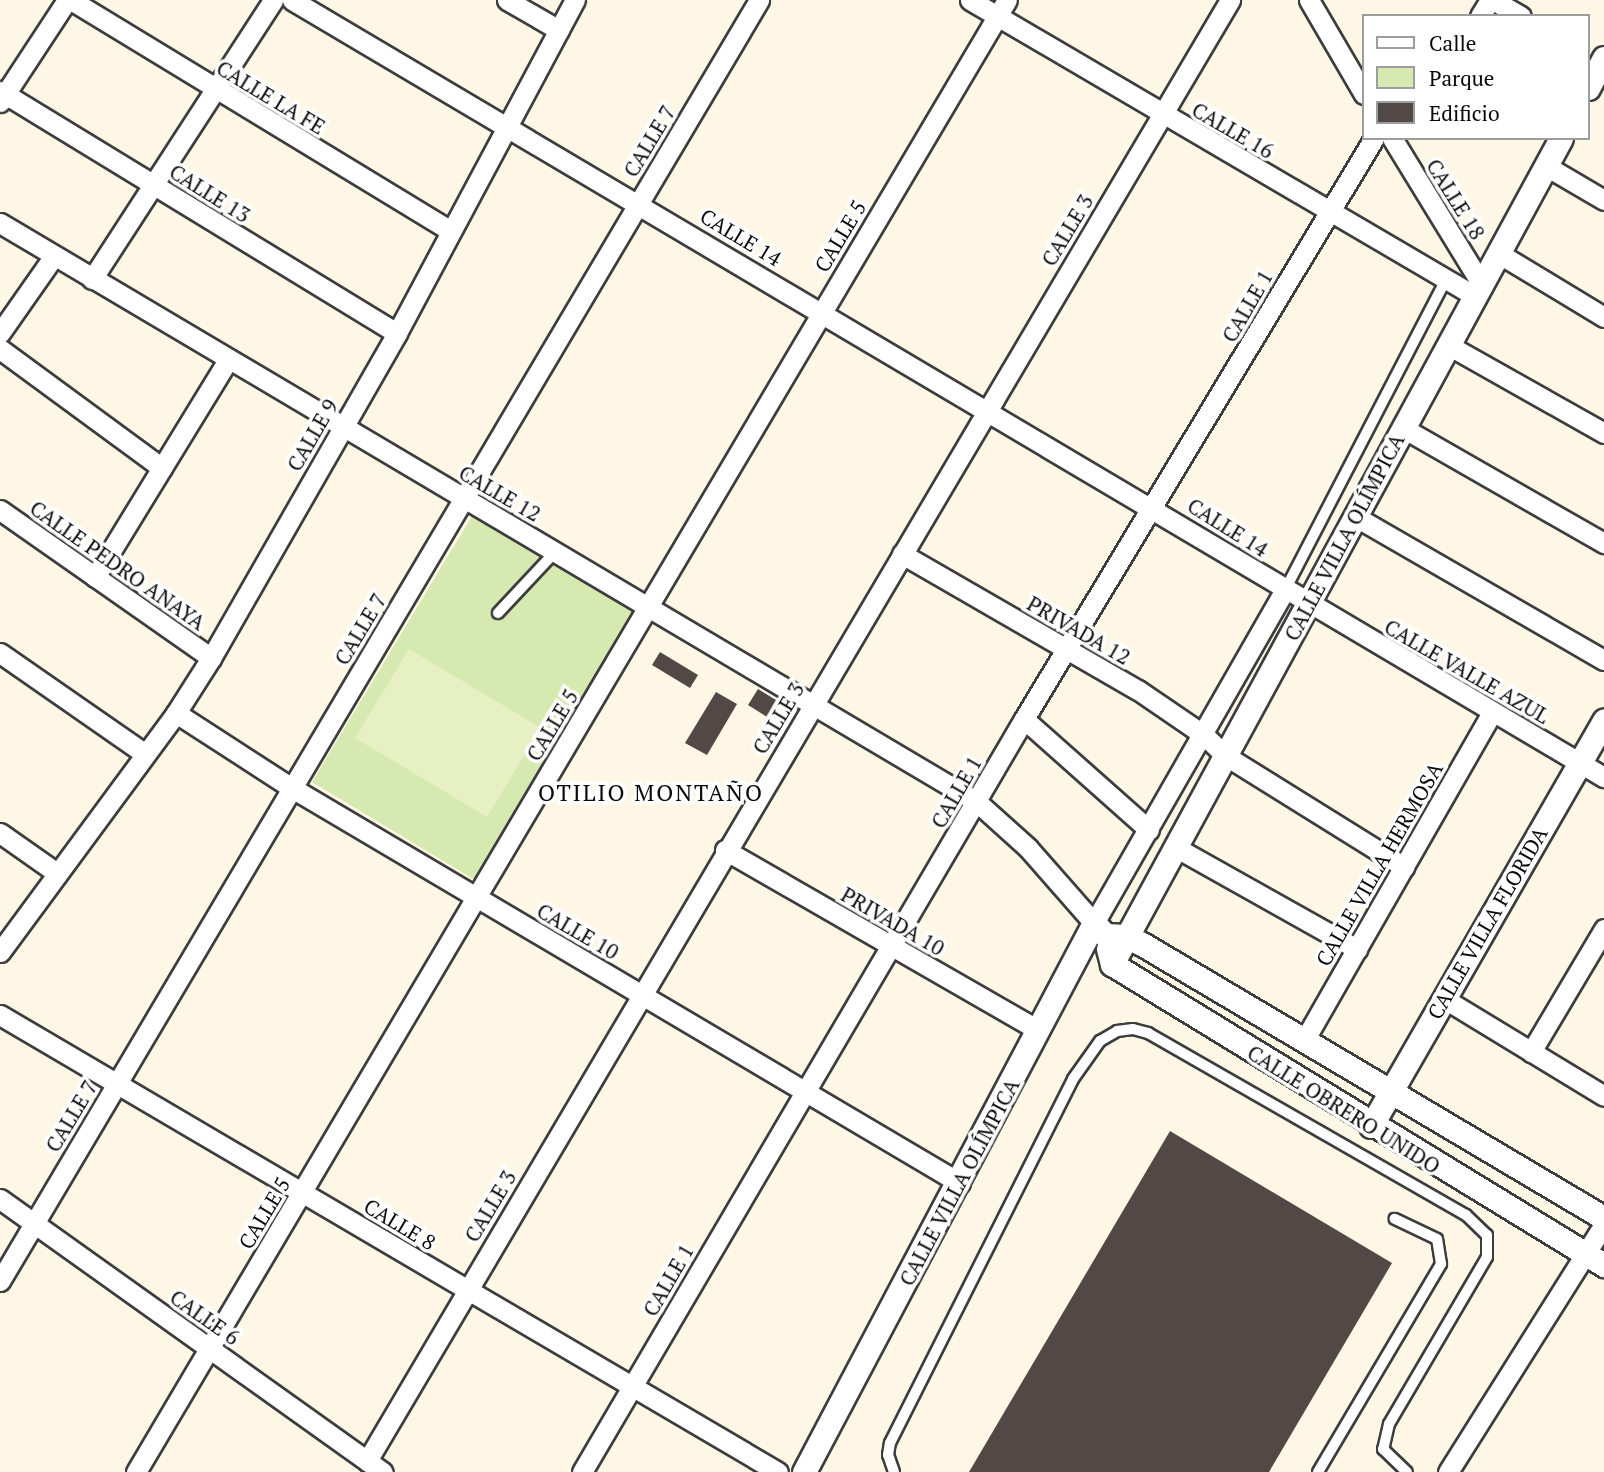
<!DOCTYPE html>
<html>
<head>
<meta charset="utf-8">
<style>
  body { margin:0 }
  #map { position:relative; width:1604px; height:1472px; overflow:hidden; background:#fff7e6; font-family:"PT Serif",serif }
  div>[style] { position:absolute }
  [style*='--x'] { left:calc(var(--x)*1px); top:calc(var(--y)*1px); width:calc(var(--w)*1px); rotate:calc(var(--a)*1deg) }
  .green>* { inset:0; background:#d6e9b0 }
  .pitch>* { inset:0; background:#e7f0c2 }
  .building>* { inset:0; background:#524946 }
  .roads { filter:drop-shadow(2px 0 #3d3d3d) drop-shadow(-2px 0 #3d3d3d) drop-shadow(0 2px #3d3d3d) drop-shadow(0 -2px #3d3d3d) }
  .service>* { height:10px; margin:-5px; padding:0 5px; transform-origin:5px; border-radius:5px; background:#fff }
  .minor>* { height:19px; margin:-9.5px; padding:0 9.5px; transform-origin:9.5px; border-radius:9.5px; background:#fff }
  .tertiary>* { height:23px; margin:-11.5px; padding:0 11.5px; transform-origin:11.5px; border-radius:11.5px; background:#fff }
  span { translate:-50% -50%; white-space:nowrap; text-align:center; line-height:1.15; -webkit-text-stroke:7px #fff; paint-order:stroke }
  .street-label { font-size:21px; color:#0a0a0a }
  .neighbourhood-label { font-size:23px; color:#0a0a0a; letter-spacing:2px }
  .legend { position:absolute; left:1362px; top:14px; width:228px; height:126px; box-sizing:border-box; background:#fff; border:2px solid #9d9d9d; margin:0; padding:9px 12px; list-style:none; font-size:21px; color:#0a0a0a }
  .legend li { display:flex; align-items:center; gap:14px; height:35px }
  .legend b { width:35px; border:2px solid #9d9d9d }
</style>
</head>
<body>
<div id="map">
  <div class="green">
    <i style="clip-path:polygon(475px 511px,637px 608px,475px 880px,312px 782px)"></i>
  </div>
  <div class="pitch">
    <i style="clip-path:polygon(409px 649px,541px 728px,487px 817px,355px 738px)"></i>
  </div>
  <div class="building">
    <i style="clip-path:polygon(660px 652px,698px 675px,690px 688px,652px 665px)"></i>
    <i style="clip-path:polygon(758px 689px,776px 700px,767px 717px,748px 705px)"></i>
    <i style="clip-path:polygon(716px 692px,737px 704px,707px 755px,685px 743px)"></i>
    <i style="clip-path:polygon(1170px 1131px,1392px 1263px,1269px 1472px,969px 1472px)"></i>
  </div>
  <div class="roads">
    <div class="service">
      <i style="--x:1285;--y:590;--w:349;--a:-62.6"></i>
      <i style="--x:498;--y:613;--w:83;--a:-46.9"></i>
      <i style="--x:894;--y:1472;--w:18;--a:-109"></i>
      <i style="--x:888;--y:1455;--w:12;--a:-81"></i>
      <i style="--x:890;--y:1443;--w:407;--a:-63.3"></i>
      <i style="--x:1073;--y:1079;--w:47;--a:-54.6"></i>
      <i style="--x:1100;--y:1041;--w:20;--a:-30"></i>
      <i style="--x:1117;--y:1031;--w:16;--a:-7"></i>
      <i style="--x:1133;--y:1029;--w:16;--a:15"></i>
      <i style="--x:1148;--y:1033;--w:366;--a:29.8"></i>
      <i style="--x:1466;--y:1215;--w:29;--a:44"></i>
      <i style="--x:1487;--y:1235;--w:22;--a:90"></i>
      <i style="--x:1487;--y:1257;--w:194;--a:120.4"></i>
      <i style="--x:1389;--y:1424;--w:26;--a:103"></i>
      <i style="--x:1383;--y:1449;--w:33;--a:44"></i>
      <i style="--x:1318;--y:1472;--w:242;--a:-59.4"></i>
      <i style="--x:1441;--y:1264;--w:25;--a:-99"></i>
      <i style="--x:1437;--y:1239;--w:47;--a:-154.5"></i>
    </div>
    <div class="minor">
      <i style="--x:71;--y:0;--w:443;--a:31.3"></i>
      <i style="--x:292;--y:0;--w:1525;--a:30.64"></i>
      <i style="--x:507;--y:0;--w:60;--a:30"></i>
      <i style="--x:970;--y:0;--w:585;--a:30.38"></i>
      <i style="--x:1309;--y:0;--w:109;--a:59.7"></i>
      <i style="--x:1493;--y:0;--w:32;--a:30"></i>
      <i style="--x:1480;--y:16;--w:19;--a:-58"></i>
      <i style="--x:0;--y:91;--w:465;--a:31.4"></i>
      <i style="--x:0;--y:102;--w:122;--a:-56.7"></i>
      <i style="--x:1392;--y:138;--w:170;--a:58.5"></i>
      <i style="--x:1546;--y:166;--w:67;--a:30.4"></i>
      <i style="--x:0;--y:223;--w:1136;--a:30.65"></i>
      <i style="--x:977;--y:802;--w:69;--a:42"></i>
      <i style="--x:1028;--y:848;--w:100;--a:48.7"></i>
      <i style="--x:1094;--y:923;--w:384;--a:-60.2"></i>
      <i style="--x:1498;--y:253;--w:124;--a:31.1"></i>
      <i style="--x:92;--y:279;--w:333;--a:-57"></i>
      <i style="--x:0;--y:333;--w:94;--a:-55"></i>
      <i style="--x:1448;--y:345;--w:179;--a:29.4"></i>
      <i style="--x:0;--y:349;--w:201;--a:36.3"></i>
      <i style="--x:1403;--y:428;--w:232;--a:29.8"></i>
      <i style="--x:0;--y:510;--w:258;--a:35"></i>
      <i style="--x:1356;--y:517;--w:286;--a:30"></i>
      <i style="--x:902;--y:554;--w:272;--a:30"></i>
      <i style="--x:1138;--y:690;--w:80;--a:34.3"></i>
      <i style="--x:1204;--y:735;--w:30;--a:44"></i>
      <i style="--x:1226;--y:756;--w:210;--a:31.9"></i>
      <i style="--x:95;--y:577;--w:255;--a:-58.5"></i>
      <i style="--x:0;--y:653;--w:175;--a:34.8"></i>
      <i style="--x:176;--y:713;--w:138;--a:32.9"></i>
      <i style="--x:292;--y:788;--w:776;--a:30.6"></i>
      <i style="--x:1024;--y:719;--w:167;--a:41.6"></i>
      <i style="--x:0;--y:833;--w:70;--a:35.1"></i>
      <i style="--x:1175;--y:847;--w:209;--a:29.3"></i>
      <i style="--x:725;--y:850;--w:361;--a:29.9"></i>
      <i style="--x:0;--y:952;--w:297;--a:-53.6"></i>
      <i style="--x:176;--y:713;--w:65;--a:-57.5"></i>
      <i style="--x:211;--y:658;--w:374;--a:-60.2"></i>
      <i style="--x:397;--y:333;--w:378;--a:-61.9"></i>
      <i style="--x:1443;--y:998;--w:188;--a:31.3"></i>
      <i style="--x:0;--y:1015;--w:902;--a:30.43"></i>
      <i style="--x:1305;--y:1039;--w:376;--a:-60.2"></i>
      <i style="--x:1531;--y:1052;--w:143;--a:-59.3"></i>
      <i style="--x:0;--y:1199;--w:470;--a:35.5"></i>
      <i style="--x:0;--y:1281;--w:1489;--a:-59.35"></i>
      <i style="--x:367;--y:1461;--w:1697;--a:-59.43"></i>
      <i style="--x:136;--y:1472;--w:1710;--a:-59.39"></i>
      <i style="--x:582;--y:1472;--w:873;--a:-59.59"></i>
      <i style="--x:1024;--y:719;--w:678;--a:-58.93"></i>
      <i style="--x:1448;--y:1472;--w:293;--a:-57.8"></i>
    </div>
    <div class="tertiary">
      <i style="--x:1588;--y:88;--w:34;--a:-62"></i>
      <i style="--x:1108;--y:949;--w:16;--a:75"></i>
      <i style="--x:1112;--y:964;--w:577;--a:31.46"></i>
      <i style="--x:1112;--y:964;--w:940;--a:-61.47"></i>
      <i style="--x:1371;--y:1126;--w:468;--a:-60.1"></i>
      <i style="--x:804;--y:1472;--w:621;--a:-62.16"></i>
      <i style="--x:1094;--y:923;--w:16;--a:47"></i>
      <i style="--x:1105;--y:935;--w:21;--a:3"></i>
      <i style="--x:1126;--y:936;--w:18;--a:27"></i>
      <i style="--x:1142;--y:944;--w:537;--a:30.67"></i>
    </div>
  </div>
  <div class="street-label">
    <span style="left:271px;top:97px;rotate:31deg">CALLE LA FE</span>
    <span style="left:1233px;top:130px;rotate:30deg">CALLE 16</span>
    <span style="left:649px;top:141px;rotate:-59deg">CALLE 7</span>
    <span style="left:210px;top:193px;rotate:32deg">CALLE 13</span>
    <span style="left:1456px;top:199px;rotate:58deg">CALLE 18</span>
    <span style="left:1067px;top:230px;rotate:-59deg">CALLE 3</span>
    <span style="left:840px;top:236px;rotate:-59deg">CALLE 5</span>
    <span style="left:741px;top:237px;rotate:31deg">CALLE 14</span>
    <span style="left:1247px;top:306px;rotate:-60deg">CALLE 1</span>
    <span style="left:312px;top:435px;rotate:-60deg">CALLE 9</span>
    <span style="left:500px;top:493px;rotate:30deg">CALLE 12</span>
    <span style="left:1228px;top:527px;rotate:32deg">CALLE 14</span>
    <span style="left:1344px;top:537px;rotate:-62deg">CALLE VILLA OLÍMPICA</span>
    <span style="left:118px;top:565px;rotate:35deg">CALLE PEDRO ANAYA</span>
    <span style="left:360px;top:629px;rotate:-59deg">CALLE 7</span>
    <span style="left:1079px;top:630px;rotate:30deg">PRIVADA 12</span>
    <span style="left:1467px;top:671px;rotate:30deg">CALLE VALLE AZUL</span>
    <span style="left:778px;top:718px;rotate:-59deg">CALLE 3</span>
    <span style="left:552px;top:725px;rotate:-59deg">CALLE 5</span>
    <span style="left:956px;top:792px;rotate:-60deg">CALLE 1</span>
    <span style="left:1379px;top:864px;rotate:-60deg">CALLE VILLA HERMOSA</span>
    <span style="left:893px;top:921px;rotate:30deg">PRIVADA 10</span>
    <span style="left:1487px;top:923px;rotate:-60deg">CALLE VILLA FLORIDA</span>
    <span style="left:578px;top:931px;rotate:30deg">CALLE 10</span>
    <span style="left:1344px;top:1109px;rotate:32deg">CALLE OBRERO UNIDO</span>
    <span style="left:71px;top:1116px;rotate:-59deg">CALLE 7</span>
    <span style="left:959px;top:1182px;rotate:-62deg">CALLE VILLA OLÍMPICA</span>
    <span style="left:490px;top:1206px;rotate:-59deg">CALLE 3</span>
    <span style="left:264px;top:1213px;rotate:-59deg">CALLE 5</span>
    <span style="left:400px;top:1224px;rotate:31deg">CALLE 8</span>
    <span style="left:668px;top:1280px;rotate:-60deg">CALLE 1</span>
    <span style="left:205px;top:1317px;rotate:35deg">CALLE 6</span>
  </div>
  <div class="neighbourhood-label">
    <span style="left:651px;top:793px">OTILIO MONTAÑO</span>
  </div>
  <ul class="legend">
  <li><b style="height:9px;background:#fff"></b>Calle</li>
  <li><b style="height:19px;background:#d6e9b0"></b>Parque</li>
  <li><b style="height:19px;background:#524946"></b>Edificio</li>
  </ul>
</div>
</body>
</html>
